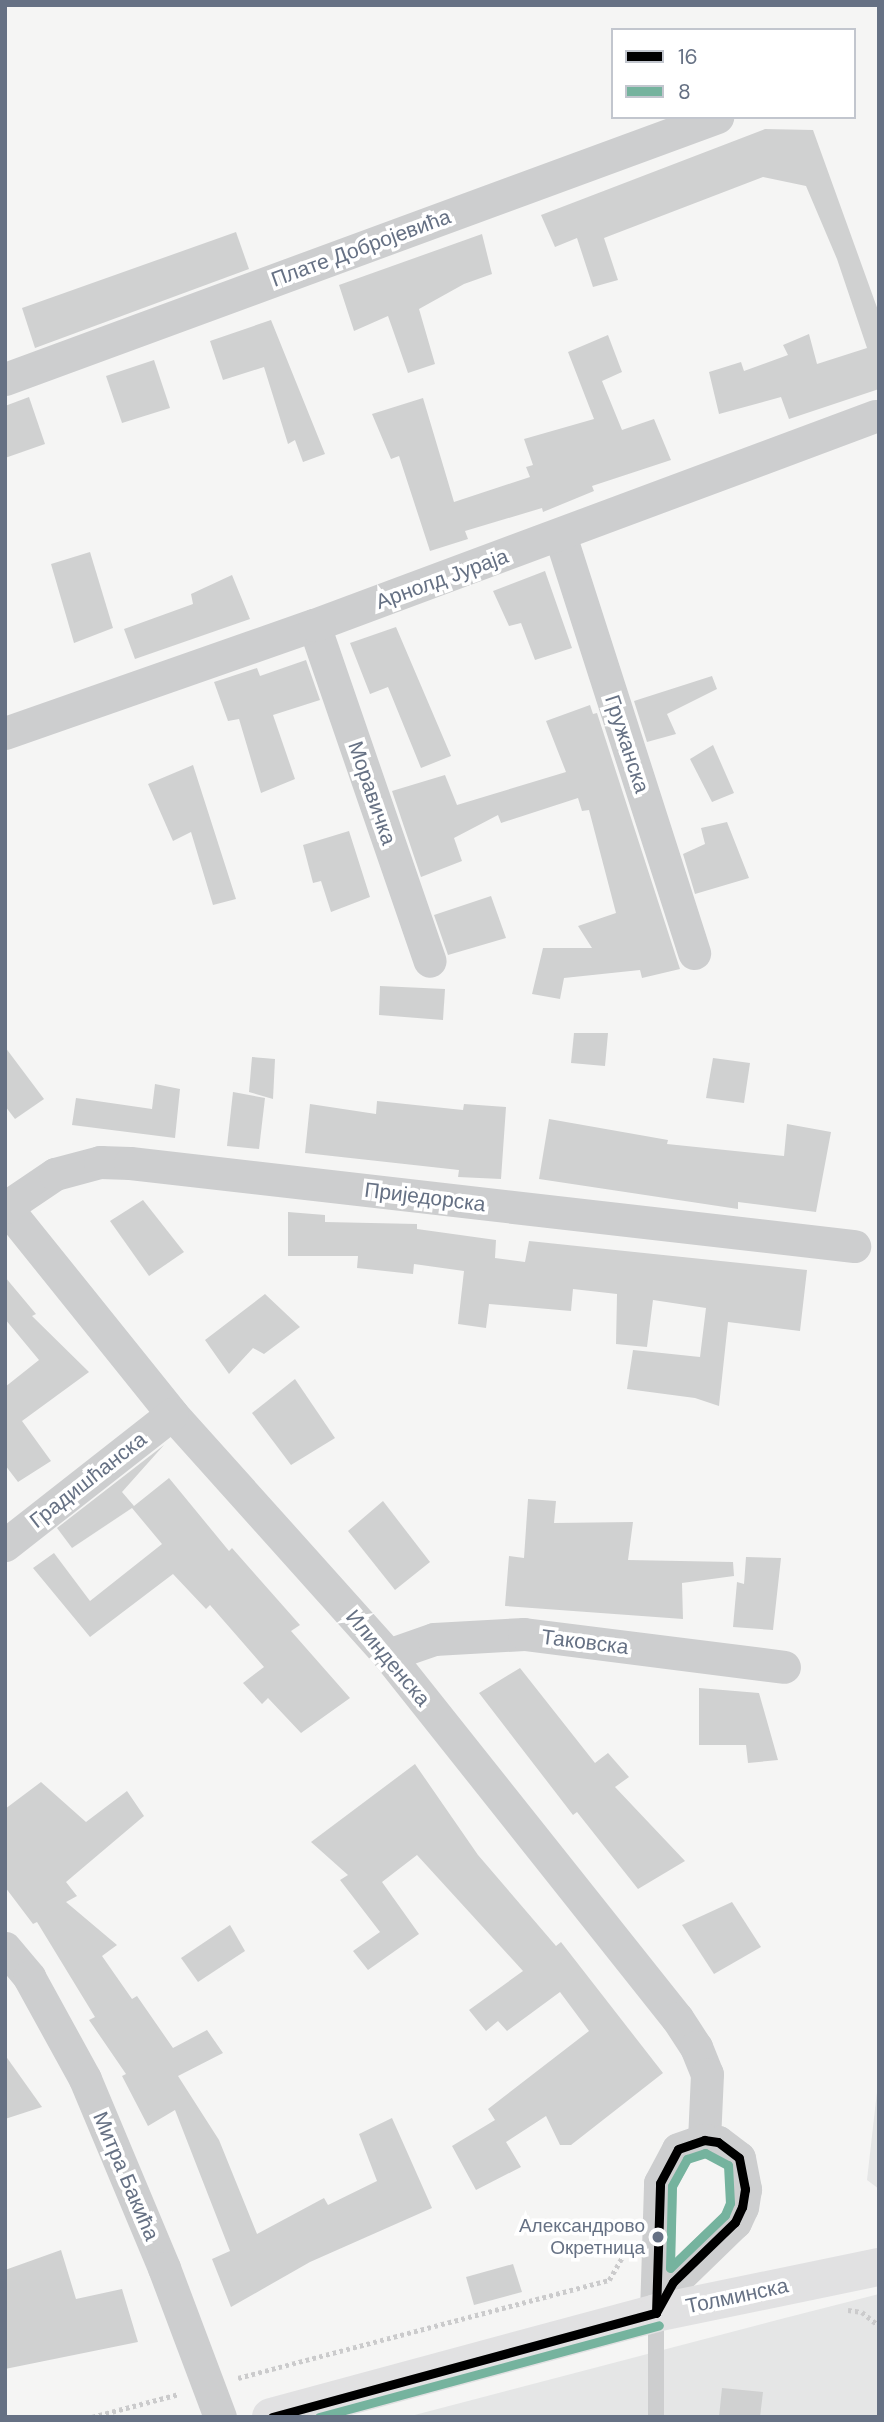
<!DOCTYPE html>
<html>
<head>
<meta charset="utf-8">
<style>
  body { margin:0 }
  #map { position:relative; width:884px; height:2422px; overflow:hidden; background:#f5f5f4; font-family:"DM Sans",sans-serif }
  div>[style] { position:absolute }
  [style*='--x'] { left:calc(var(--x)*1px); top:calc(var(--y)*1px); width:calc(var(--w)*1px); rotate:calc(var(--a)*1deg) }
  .built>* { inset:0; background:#e5e6e6 }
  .building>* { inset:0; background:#d0d1d1 }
  .path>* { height:4.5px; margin-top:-2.25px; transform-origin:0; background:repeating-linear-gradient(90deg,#cbcbcc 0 3.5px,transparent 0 7px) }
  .lane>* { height:16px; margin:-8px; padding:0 8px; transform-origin:8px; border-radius:8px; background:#cdcecf }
  .street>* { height:33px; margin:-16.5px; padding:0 16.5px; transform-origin:16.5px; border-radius:16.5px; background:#cdcecf }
  .secondary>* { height:38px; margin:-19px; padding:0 19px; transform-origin:19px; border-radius:19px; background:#e1e1e2 }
  .bus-1>* { height:9px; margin:-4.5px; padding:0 4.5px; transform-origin:4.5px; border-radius:4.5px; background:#000 }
  .bus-2>* { height:9px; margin:-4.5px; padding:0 4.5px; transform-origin:4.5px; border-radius:4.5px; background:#75b39e }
  .dots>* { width:19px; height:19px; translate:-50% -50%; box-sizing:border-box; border:4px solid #fff; border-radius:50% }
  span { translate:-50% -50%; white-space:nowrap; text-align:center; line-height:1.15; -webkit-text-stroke:7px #fff; paint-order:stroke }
  .bus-label { font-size:19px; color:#667184 }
  .right { translate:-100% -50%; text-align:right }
  .street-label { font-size:21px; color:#667184 }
  .frame { position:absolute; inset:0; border:7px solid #667184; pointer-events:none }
  .legend { position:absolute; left:611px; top:28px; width:245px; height:91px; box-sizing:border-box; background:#fff; border:2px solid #c2c6ce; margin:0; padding:9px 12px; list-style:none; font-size:21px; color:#667184 }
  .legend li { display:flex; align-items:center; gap:14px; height:35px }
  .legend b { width:35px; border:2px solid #c2c6ce }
</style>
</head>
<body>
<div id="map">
  <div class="built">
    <i style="clip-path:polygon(879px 2074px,879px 2189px,867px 2180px)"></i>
    <i style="clip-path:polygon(879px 2294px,879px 2417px,407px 2417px,781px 2319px)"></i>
  </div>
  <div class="building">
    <i style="clip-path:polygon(765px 129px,813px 130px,879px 313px,879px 389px,789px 419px,781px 397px,719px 414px,709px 372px,741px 362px,744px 371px,788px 355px,783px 345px,809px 334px,817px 364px,867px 348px,837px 259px,806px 186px,763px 177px,604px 238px,618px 280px,593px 287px,577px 238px,555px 247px,541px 215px)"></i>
    <i style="clip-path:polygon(236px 232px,249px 269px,35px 348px,22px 308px)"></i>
    <i style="clip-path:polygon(482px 234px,492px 274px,464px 284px,419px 309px,435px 364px,408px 373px,388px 316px,354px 331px,339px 285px)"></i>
    <i style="clip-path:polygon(271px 320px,325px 454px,303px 462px,295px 440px,288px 444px,264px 367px,223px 380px,210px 341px)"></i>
    <i style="clip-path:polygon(608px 335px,622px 372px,602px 381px,622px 430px,654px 419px,671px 460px,592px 486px,594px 491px,543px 512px,542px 508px,465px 531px,468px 539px,430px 551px,399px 456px,391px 459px,372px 414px,423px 398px,454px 502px,530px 477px,526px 467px,533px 465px,524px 439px,594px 419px,568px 352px)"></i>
    <i style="clip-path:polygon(154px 360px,170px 408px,122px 423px,106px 376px)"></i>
    <i style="clip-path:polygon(29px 397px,45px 444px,5px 458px,5px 406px)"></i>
    <i style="clip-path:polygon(90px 552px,113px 628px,74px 643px,51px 564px)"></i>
    <i style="clip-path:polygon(545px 571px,572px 648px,535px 660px,521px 623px,509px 626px,493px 591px)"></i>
    <i style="clip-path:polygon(232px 575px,250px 619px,135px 659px,124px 629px,193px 604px,191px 594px)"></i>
    <i style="clip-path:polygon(396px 627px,451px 756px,421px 768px,388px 687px,370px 694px,350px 643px)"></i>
    <i style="clip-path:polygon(306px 660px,320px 700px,273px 715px,295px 779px,261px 793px,239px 719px,228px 721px,214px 682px,257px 668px,260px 676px)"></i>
    <i style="clip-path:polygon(712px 676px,717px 689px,667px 714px,676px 734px,647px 742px,634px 701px)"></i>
    <i style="clip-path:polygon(590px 705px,593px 714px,597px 713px,680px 969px,642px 978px,640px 970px,564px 978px,560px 999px,532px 994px,543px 948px,592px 948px,578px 926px,616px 913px,589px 810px,582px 811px,578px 798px,501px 823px,498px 815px,454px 838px,462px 861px,421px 877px,392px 791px,445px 775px,457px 805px,566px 772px,546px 721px)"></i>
    <i style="clip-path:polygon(713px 745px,734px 793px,712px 802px,690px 759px)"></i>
    <i style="clip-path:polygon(193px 765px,236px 899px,213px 905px,191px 832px,173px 841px,148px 784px)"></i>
    <i style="clip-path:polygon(727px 822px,749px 878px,695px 894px,683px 854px,705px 844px,701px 828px)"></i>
    <i style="clip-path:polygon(349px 831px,370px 897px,331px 912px,321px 881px,313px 883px,303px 845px)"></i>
    <i style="clip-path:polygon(491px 896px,506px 938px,448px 955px,434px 915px)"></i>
    <i style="clip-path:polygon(380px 986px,445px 989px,443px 1020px,379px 1015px)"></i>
    <i style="clip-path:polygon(574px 1033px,608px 1033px,605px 1066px,571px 1063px)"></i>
    <i style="clip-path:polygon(5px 1047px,44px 1099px,15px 1119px,5px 1106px)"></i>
    <i style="clip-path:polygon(252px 1057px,275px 1059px,273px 1099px,249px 1092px)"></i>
    <i style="clip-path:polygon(713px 1058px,750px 1063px,744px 1103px,706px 1098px)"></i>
    <i style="clip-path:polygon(155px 1084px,180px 1089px,175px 1138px,72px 1125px,76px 1098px,152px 1109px)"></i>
    <i style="clip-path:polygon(233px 1092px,265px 1098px,259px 1149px,227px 1146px)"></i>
    <i style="clip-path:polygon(377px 1101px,463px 1110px,464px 1104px,506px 1107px,501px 1179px,458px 1177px,459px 1170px,305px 1153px,310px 1104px,376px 1114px)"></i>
    <i style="clip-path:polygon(549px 1119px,668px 1140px,667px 1144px,784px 1156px,787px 1124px,831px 1132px,816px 1212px,738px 1202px,738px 1209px,539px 1179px)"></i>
    <i style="clip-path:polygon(143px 1200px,184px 1252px,149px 1276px,110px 1221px)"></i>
    <i style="clip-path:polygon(288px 1212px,325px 1215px,325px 1222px,417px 1224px,417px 1229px,496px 1240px,495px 1258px,525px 1262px,529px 1241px,807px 1270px,800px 1331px,728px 1322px,719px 1406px,695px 1398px,627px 1389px,633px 1350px,700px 1357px,706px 1308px,653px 1300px,647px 1347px,616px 1344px,617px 1294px,573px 1289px,571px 1311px,489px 1304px,486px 1328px,458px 1324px,464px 1271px,414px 1264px,413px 1274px,357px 1268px,358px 1256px,288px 1256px)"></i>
    <i style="clip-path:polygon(5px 1277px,36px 1314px,32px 1316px,89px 1372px,22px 1421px,51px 1461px,18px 1482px,5px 1465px,5px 1387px,39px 1360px,5px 1319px)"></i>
    <i style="clip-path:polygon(265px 1294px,300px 1327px,264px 1354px,253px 1348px,229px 1374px,205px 1340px)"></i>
    <i style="clip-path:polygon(295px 1379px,335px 1438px,291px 1465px,252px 1413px)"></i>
    <i style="clip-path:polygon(164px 1445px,122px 1492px,134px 1506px,169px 1478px,229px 1551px,232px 1548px,300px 1625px,291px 1631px,350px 1698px,301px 1733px,268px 1698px,262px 1704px,243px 1683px,264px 1667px,210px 1605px,206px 1609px,173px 1574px,90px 1637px,33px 1568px,54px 1553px,90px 1601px,162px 1544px,132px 1508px,72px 1548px,57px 1528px)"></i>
    <i style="clip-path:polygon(528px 1499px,556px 1501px,554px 1523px,633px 1522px,628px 1560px,733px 1562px,734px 1576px,682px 1583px,683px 1619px,505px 1606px,509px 1556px,524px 1558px)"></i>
    <i style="clip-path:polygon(383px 1501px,430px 1562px,395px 1590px,348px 1531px)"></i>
    <i style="clip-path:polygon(746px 1557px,781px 1558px,773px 1630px,733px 1627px,737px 1582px,744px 1584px)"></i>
    <i style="clip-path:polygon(520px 1668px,595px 1763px,608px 1753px,629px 1777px,615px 1787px,685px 1861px,638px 1889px,577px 1812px,573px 1815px,479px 1693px)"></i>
    <i style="clip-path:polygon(699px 1688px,759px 1693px,778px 1760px,748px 1763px,746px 1745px,699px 1745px)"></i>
    <i style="clip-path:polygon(415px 1764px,478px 1855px,556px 1946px,561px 1942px,663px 2073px,571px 2145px,560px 2145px,546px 2116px,506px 2142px,521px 2167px,476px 2190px,452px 2146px,495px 2120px,488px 2109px,589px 2031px,560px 1992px,507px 2031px,498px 2021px,486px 2031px,469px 2010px,523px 1971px,417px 1855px,382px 1882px,419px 1934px,368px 1970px,353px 1951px,380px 1932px,340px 1880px,348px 1875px,311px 1842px)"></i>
    <i style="clip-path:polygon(41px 1782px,86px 1822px,127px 1791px,144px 1816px,66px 1882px,77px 1896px,66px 1902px,117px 1945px,102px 1956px,132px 1999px,137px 1996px,173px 2048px,207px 2030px,223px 2053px,178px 2076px,219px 2140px,257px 2234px,324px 2198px,328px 2205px,377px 2181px,359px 2134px,392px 2118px,432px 2208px,310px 2262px,231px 2307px,212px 2259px,230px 2251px,175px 2110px,148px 2126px,122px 2076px,126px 2074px,89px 2020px,95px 2017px,37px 1922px,33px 1924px,5px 1887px,5px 1809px)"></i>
    <i style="clip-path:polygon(732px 1902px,761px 1947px,714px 1974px,682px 1925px)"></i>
    <i style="clip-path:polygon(230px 1925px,245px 1951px,198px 1982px,181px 1958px)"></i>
    <i style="clip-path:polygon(5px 2055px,42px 2107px,5px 2119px)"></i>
    <i style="clip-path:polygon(61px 2250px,76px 2299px,122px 2289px,138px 2342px,5px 2369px,5px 2270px)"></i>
    <i style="clip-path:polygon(513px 2264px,522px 2292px,474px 2305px,466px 2277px)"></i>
    <i style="clip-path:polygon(722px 2388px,763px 2392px,760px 2417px,719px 2417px)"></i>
  </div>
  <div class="path">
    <i style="--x:848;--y:2310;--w:14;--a:8"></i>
    <i style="--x:862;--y:2312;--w:22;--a:39"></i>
    <i style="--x:238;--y:2378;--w:384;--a:-14.8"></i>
    <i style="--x:609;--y:2280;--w:34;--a:-60"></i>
    <i style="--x:92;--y:2417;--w:90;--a:-14.8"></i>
  </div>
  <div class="lane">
    <i style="--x:656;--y:2417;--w:103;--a:-90"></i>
  </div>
  <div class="street">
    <i style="--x:5;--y:379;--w:759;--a:-20.2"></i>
    <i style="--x:560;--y:535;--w:439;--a:72.2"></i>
    <i style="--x:314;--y:625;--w:355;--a:71"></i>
    <i style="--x:5;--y:733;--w:327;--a:-19.3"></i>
    <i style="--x:314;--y:625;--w:599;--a:-20.43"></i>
    <i style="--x:5;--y:1206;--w:267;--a:51.2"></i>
    <i style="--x:172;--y:1414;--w:324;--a:48.1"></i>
    <i style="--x:388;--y:1655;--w:464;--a:51.5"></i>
    <i style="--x:677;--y:2018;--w:35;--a:57"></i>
    <i style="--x:696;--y:2047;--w:29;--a:68"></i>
    <i style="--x:707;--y:2074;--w:66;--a:92.6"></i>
    <i style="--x:6;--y:1207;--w:59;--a:-34"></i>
    <i style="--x:55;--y:1174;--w:47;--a:-14.9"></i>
    <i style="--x:100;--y:1162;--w:30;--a:2"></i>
    <i style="--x:130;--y:1163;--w:729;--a:6.54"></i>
    <i style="--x:5;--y:1545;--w:212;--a:-38.1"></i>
    <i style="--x:388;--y:1655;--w:49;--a:-19.2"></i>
    <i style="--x:434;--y:1639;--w:90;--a:-3.2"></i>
    <i style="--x:524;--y:1634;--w:262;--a:7.2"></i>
    <i style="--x:5;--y:1948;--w:38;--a:50"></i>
    <i style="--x:29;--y:1977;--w:116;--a:61.2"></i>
    <i style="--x:85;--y:2079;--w:205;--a:67.3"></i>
    <i style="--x:164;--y:2268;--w:159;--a:69.4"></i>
    <i style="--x:704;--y:2140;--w:14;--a:8"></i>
    <i style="--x:718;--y:2142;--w:26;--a:37"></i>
    <i style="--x:739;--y:2158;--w:32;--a:79"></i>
    <i style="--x:745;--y:2189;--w:18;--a:99"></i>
    <i style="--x:742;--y:2207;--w:17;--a:115"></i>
    <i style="--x:735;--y:2222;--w:86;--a:135.9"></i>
    <i style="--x:673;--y:2282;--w:35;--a:119"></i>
    <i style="--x:656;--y:2313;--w:130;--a:-88.2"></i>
    <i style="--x:660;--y:2183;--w:38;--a:-62"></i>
    <i style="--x:678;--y:2149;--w:28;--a:-19"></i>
  </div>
  <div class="secondary">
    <i style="--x:271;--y:2417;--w:399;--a:-15.1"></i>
    <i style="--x:656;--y:2313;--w:228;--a:-11.7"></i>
  </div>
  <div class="bus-1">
    <i style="--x:704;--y:2140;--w:14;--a:8"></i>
    <i style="--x:718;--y:2142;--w:26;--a:37"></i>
    <i style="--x:739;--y:2158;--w:32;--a:79"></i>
    <i style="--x:745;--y:2189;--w:18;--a:99"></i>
    <i style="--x:742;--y:2207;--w:17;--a:115"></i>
    <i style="--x:735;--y:2222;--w:86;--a:135.9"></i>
    <i style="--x:673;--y:2282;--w:35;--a:119"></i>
    <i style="--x:656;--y:2313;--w:130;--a:-88.2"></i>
    <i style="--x:660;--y:2183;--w:38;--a:-62"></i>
    <i style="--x:678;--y:2149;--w:28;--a:-19"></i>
    <i style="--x:272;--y:2417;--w:398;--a:-15.2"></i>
  </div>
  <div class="bus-2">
    <i style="--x:705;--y:2153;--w:26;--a:28"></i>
    <i style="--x:728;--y:2165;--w:38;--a:87"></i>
    <i style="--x:730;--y:2203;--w:13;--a:113"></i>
    <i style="--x:725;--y:2215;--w:76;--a:136.1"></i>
    <i style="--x:670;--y:2268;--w:82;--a:-88.6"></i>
    <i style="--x:672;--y:2186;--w:31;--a:-61"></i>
    <i style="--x:687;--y:2159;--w:19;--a:-18"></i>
    <i style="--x:319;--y:2417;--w:352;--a:-15.1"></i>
  </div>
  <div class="dots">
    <i style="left:658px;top:2237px;background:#667184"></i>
  </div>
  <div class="bus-label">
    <span class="right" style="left:645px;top:2237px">Александрово<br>Окретница</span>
  </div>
  <div class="street-label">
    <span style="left:361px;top:248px;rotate:-20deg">Плате Добројевића</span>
    <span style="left:442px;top:579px;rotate:-20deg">Арнолд Јураја</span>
    <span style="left:627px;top:744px;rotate:72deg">Гружанска</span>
    <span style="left:372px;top:793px;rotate:71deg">Моравичка</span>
    <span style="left:425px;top:1197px;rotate:7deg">Приједорска</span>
    <span style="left:88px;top:1480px;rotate:-38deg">Градишћанска</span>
    <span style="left:585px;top:1642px;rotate:7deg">Таковска</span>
    <span style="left:388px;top:1658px;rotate:50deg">Илинденска</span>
    <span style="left:126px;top:2176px;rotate:67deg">Митра Бакића</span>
    <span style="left:737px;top:2296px;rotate:-12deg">Толминска</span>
  </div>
  <div class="frame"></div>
  <ul class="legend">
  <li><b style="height:9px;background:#000"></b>16</li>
  <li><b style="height:9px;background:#75b39e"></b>8</li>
  </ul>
</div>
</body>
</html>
